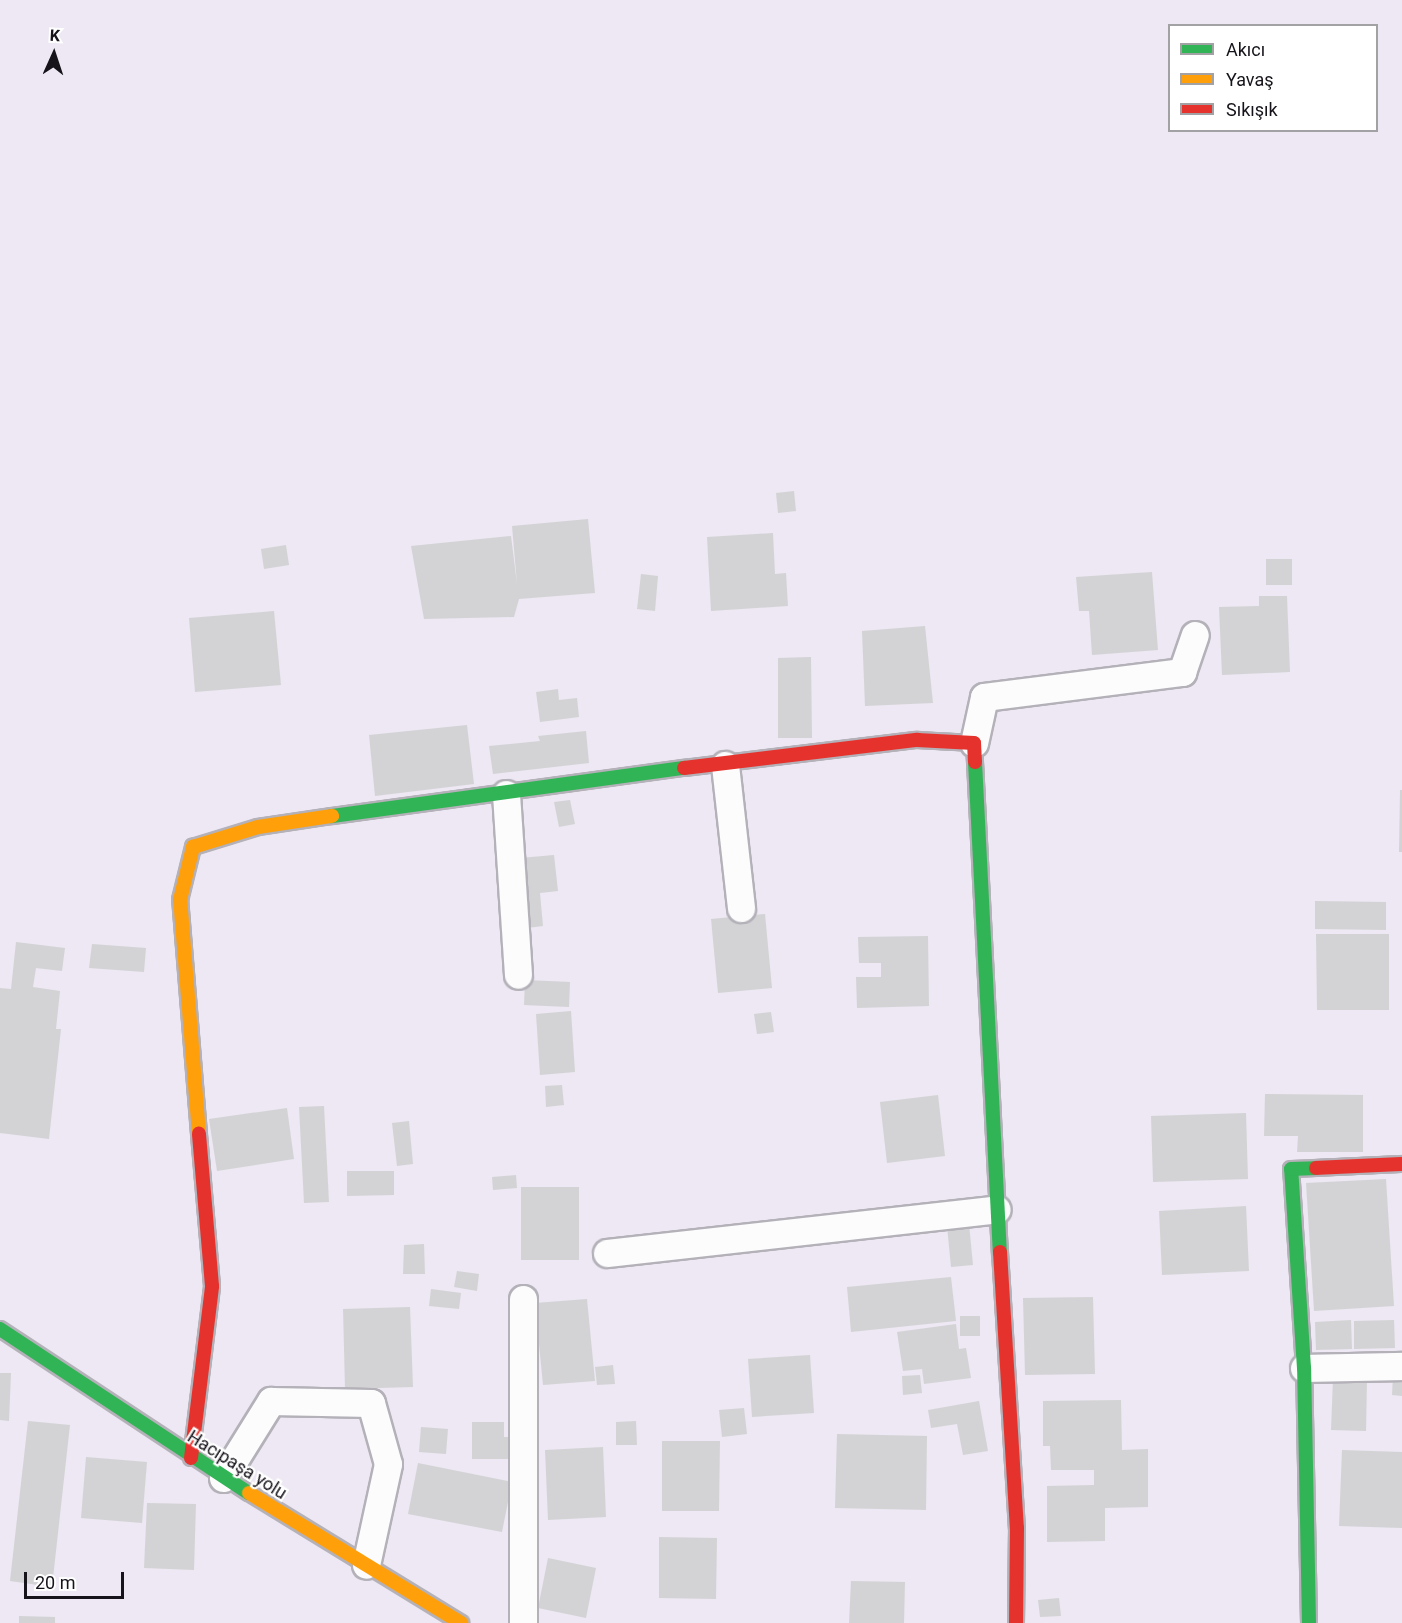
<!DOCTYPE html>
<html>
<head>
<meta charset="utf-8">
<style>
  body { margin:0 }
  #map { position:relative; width:1402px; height:1623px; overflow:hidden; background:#ede8f3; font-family:Roboto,sans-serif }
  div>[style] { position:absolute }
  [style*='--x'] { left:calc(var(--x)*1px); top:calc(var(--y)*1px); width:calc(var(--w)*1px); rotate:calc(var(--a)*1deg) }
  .building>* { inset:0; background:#d3d3d5 }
  .roads { filter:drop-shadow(2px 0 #b4b1b9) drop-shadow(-2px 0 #b4b1b9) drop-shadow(0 2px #b4b1b9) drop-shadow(0 -2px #b4b1b9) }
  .street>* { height:27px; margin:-13.5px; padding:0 13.5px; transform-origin:13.5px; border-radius:13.5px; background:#fcfcfd }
  .fast>* { height:14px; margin:-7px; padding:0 7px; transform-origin:7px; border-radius:7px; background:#30b455 }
  .slow>* { height:14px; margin:-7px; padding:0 7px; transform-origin:7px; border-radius:7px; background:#ff9f0a }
  .jam>* { height:14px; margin:-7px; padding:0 7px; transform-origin:7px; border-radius:7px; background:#e5322d }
  span { translate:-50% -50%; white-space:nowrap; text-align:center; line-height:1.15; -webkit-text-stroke:4.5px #fff; paint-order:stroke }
  .street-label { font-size:18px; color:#16131a }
  .legend { position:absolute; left:1168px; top:24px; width:210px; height:108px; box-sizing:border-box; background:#fff; border:2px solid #a2a1a3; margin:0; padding:8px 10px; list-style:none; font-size:18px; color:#16131a }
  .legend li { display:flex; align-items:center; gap:12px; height:30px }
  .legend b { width:30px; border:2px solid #a2a1a3 }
  .north { position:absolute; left:24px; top:24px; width:60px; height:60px; -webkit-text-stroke:4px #fff; paint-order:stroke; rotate:3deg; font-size:16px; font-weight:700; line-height:24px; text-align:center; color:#16131a }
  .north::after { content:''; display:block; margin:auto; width:21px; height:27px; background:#16131a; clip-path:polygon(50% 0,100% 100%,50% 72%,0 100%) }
  .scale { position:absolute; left:24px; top:1572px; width:100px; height:27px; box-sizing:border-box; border:3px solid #16131a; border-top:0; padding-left:8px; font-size:18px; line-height:21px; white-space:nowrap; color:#16131a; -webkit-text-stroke:4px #fff; paint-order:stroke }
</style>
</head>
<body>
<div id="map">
  <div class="building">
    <i style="clip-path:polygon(794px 491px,796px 511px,778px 513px,776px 493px)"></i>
    <i style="clip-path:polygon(588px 519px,595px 593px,519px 599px,514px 617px,424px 619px,411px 546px,511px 536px,517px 584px,512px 526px)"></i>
    <i style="clip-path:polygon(773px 533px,775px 574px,786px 573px,788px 606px,711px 611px,707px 537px)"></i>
    <i style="clip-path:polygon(286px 545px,289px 565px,264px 569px,261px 549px)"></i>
    <i style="clip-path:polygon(1266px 559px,1292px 559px,1292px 585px,1266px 585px)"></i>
    <i style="clip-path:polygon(1152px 572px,1158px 650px,1092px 655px,1089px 611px,1079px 611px,1076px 577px)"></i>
    <i style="clip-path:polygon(641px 574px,658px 576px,655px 611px,637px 609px)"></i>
    <i style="clip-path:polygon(1259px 596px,1287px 596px,1290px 672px,1222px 675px,1219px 607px,1259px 606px)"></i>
    <i style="clip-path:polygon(274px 611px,281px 685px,195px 692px,189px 618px)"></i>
    <i style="clip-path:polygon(925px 626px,933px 703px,865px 706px,862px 631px)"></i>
    <i style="clip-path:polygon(811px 657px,812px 738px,778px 738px,778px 658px)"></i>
    <i style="clip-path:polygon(558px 689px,559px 700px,577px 698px,579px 717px,540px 722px,536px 692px)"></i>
    <i style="clip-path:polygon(467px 725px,474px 784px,375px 796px,369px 735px)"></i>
    <i style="clip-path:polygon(586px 731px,589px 763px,493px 774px,489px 746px,540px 741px,538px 736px)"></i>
    <i style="clip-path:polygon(1400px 790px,1402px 790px,1402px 852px,1399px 852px)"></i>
    <i style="clip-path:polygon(570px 800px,575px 824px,559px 827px,554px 802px)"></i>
    <i style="clip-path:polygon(554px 855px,558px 891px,540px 893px,543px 926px,527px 928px,520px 858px)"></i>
    <i style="clip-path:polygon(1315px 901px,1386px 902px,1386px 930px,1315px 929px)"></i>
    <i style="clip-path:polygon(765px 914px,772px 988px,718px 993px,711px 919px)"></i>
    <i style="clip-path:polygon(1316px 934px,1389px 934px,1389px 1010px,1317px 1010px)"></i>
    <i style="clip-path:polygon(928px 936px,929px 1006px,857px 1008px,856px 977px,881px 977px,881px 963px,859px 963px,858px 937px)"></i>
    <i style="clip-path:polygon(16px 942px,65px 948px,62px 971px,36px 968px,33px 987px,60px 991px,56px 1029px,61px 1029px,49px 1139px,0 1133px,0 988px,11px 989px)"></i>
    <i style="clip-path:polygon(92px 944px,146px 948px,144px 972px,89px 968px)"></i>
    <i style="clip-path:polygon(525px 980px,570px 982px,569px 1007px,524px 1005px)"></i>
    <i style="clip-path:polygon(571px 1011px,575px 1072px,540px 1075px,536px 1014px)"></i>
    <i style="clip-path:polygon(771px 1012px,774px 1032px,757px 1034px,754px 1014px)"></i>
    <i style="clip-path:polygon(562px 1085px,564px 1105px,546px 1107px,545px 1086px)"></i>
    <i style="clip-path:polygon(1265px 1094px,1363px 1095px,1363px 1152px,1297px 1152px,1298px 1136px,1264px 1136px)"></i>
    <i style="clip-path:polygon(938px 1095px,945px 1156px,887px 1163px,880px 1102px)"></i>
    <i style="clip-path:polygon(324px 1106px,329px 1202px,304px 1203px,299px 1107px)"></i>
    <i style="clip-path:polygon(287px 1108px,294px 1159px,217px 1171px,209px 1119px)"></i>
    <i style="clip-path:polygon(1246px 1113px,1248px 1179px,1153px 1182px,1151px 1116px)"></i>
    <i style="clip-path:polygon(409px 1121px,413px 1164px,397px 1166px,392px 1123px)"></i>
    <i style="clip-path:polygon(347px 1171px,394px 1171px,394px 1195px,347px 1196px)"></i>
    <i style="clip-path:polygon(516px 1175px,517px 1188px,493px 1190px,492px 1177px)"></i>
    <i style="clip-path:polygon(1386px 1179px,1394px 1306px,1314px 1311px,1306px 1183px)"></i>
    <i style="clip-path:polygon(521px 1187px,579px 1187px,579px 1260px,521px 1260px)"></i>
    <i style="clip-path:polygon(1246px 1206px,1249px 1271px,1162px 1275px,1159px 1211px)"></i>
    <i style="clip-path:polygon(969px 1224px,973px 1265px,951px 1267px,947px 1226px)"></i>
    <i style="clip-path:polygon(424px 1244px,425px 1274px,403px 1274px,404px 1245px)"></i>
    <i style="clip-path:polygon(457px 1271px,479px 1274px,477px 1291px,454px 1287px)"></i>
    <i style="clip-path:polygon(951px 1277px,956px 1321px,851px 1332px,847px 1287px)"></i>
    <i style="clip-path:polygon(431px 1289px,461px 1293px,459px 1309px,429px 1306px)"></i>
    <i style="clip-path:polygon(1093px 1297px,1095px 1374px,1025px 1375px,1023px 1298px)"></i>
    <i style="clip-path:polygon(587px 1299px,595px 1381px,543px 1385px,535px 1303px)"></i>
    <i style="clip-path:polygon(410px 1307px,413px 1387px,345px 1389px,343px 1309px)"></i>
    <i style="clip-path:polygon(960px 1316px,980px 1316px,980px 1336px,960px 1336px)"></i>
    <i style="clip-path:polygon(1351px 1320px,1352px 1349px,1316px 1350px,1315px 1322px)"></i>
    <i style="clip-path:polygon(1394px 1320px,1395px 1348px,1354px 1349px,1354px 1321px)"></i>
    <i style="clip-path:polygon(956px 1324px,959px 1349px,966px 1348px,971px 1378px,924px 1384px,922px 1369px,903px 1371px,897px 1332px)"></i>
    <i style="clip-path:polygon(810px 1355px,814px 1413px,752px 1417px,748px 1359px)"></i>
    <i style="clip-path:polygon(613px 1365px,615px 1384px,597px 1385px,595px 1367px)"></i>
    <i style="clip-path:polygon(0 1373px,11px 1373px,9px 1421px,0 1420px)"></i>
    <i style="clip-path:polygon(920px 1375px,922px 1393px,903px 1395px,902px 1376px)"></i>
    <i style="clip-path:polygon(1393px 1375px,1402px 1375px,1402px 1396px,1392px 1395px)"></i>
    <i style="clip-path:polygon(1333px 1379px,1367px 1380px,1366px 1431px,1331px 1430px)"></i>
    <i style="clip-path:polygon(1121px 1400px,1122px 1450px,1148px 1449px,1148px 1507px,1105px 1508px,1105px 1541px,1047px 1542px,1047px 1486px,1094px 1485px,1094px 1470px,1051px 1470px,1050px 1446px,1043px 1446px,1043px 1401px)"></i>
    <i style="clip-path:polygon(979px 1401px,988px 1451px,963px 1455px,957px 1424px,931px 1428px,928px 1410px)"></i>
    <i style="clip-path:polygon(744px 1408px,747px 1434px,722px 1437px,719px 1410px)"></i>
    <i style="clip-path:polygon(28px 1421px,70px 1425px,52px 1587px,10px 1581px)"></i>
    <i style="clip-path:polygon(636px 1421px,637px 1445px,616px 1445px,616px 1422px)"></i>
    <i style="clip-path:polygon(472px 1422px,504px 1422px,504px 1437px,509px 1437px,509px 1459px,472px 1459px)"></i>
    <i style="clip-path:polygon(421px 1427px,448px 1429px,446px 1454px,419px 1452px)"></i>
    <i style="clip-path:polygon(837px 1434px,927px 1436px,926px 1510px,835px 1508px)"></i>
    <i style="clip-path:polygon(662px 1441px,720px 1441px,719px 1511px,662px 1511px)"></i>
    <i style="clip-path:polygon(603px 1447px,606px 1517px,548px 1520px,545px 1450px)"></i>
    <i style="clip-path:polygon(1342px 1450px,1402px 1452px,1402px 1528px,1339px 1526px)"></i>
    <i style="clip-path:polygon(86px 1457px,147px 1462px,142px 1523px,81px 1518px)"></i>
    <i style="clip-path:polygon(418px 1463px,512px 1482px,502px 1532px,408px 1514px)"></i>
    <i style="clip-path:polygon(147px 1503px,196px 1504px,194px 1570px,144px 1568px)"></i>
    <i style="clip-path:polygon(659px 1537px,717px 1538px,716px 1599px,659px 1598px)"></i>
    <i style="clip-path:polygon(548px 1558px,596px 1568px,586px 1618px,538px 1608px)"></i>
    <i style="clip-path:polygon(851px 1581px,905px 1582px,904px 1623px,849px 1623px)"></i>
    <i style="clip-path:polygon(1059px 1598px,1061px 1616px,1040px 1617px,1038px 1600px)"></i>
    <i style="clip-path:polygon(19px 1616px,55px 1617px,55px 1623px,19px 1623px)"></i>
  </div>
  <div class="roads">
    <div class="street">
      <i style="--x:974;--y:743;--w:47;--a:-77.7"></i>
      <i style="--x:984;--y:697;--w:200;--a:-7.2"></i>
      <i style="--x:1182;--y:672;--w:39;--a:-71"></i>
      <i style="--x:725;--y:765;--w:144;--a:83.6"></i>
      <i style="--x:506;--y:794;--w:181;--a:86.2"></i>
      <i style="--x:607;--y:1253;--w:392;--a:-6.4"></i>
      <i style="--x:523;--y:1299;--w:324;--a:90"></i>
      <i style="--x:1304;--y:1368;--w:98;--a:-1.2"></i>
      <i style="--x:223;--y:1478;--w:91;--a:-58.1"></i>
      <i style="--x:271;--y:1401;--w:100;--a:1.1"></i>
      <i style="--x:371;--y:1403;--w:63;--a:74.4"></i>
      <i style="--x:388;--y:1464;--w:103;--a:102.3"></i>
    </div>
    <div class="fast">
      <i style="--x:975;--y:762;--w:491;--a:87.1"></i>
      <i style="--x:332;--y:816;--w:355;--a:-7.8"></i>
      <i style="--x:0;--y:1329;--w:298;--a:33.4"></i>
      <i style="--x:1309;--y:1623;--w:255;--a:-91.1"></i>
      <i style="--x:1304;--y:1368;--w:199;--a:-93.7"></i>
      <i style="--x:1291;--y:1169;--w:25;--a:-2"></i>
    </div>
    <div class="slow">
      <i style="--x:199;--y:1134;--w:235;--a:-94.6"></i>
      <i style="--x:180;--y:900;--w:55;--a:-76.2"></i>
      <i style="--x:193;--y:847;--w:68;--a:-17.1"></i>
      <i style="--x:258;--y:827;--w:75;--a:-8.5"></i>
      <i style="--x:249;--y:1493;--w:249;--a:31.5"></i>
    </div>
    <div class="jam">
      <i style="--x:684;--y:768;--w:235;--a:-6.9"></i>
      <i style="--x:917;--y:740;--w:57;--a:3"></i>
      <i style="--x:974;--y:743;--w:19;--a:87"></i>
      <i style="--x:1316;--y:1168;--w:86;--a:-2.7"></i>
      <i style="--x:1000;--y:1252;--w:277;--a:86.5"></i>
      <i style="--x:1017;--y:1528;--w:95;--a:90.6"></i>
      <i style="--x:191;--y:1458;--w:173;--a:-83"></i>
      <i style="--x:212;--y:1286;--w:153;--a:-94.9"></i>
    </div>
  </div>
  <div class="street-label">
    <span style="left:237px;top:1465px;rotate:32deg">Hacıpaşa yolu</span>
  </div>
  <ul class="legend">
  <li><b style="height:8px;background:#30b455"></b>Akıcı</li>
  <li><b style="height:8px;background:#ff9f0a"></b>Yavaş</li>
  <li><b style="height:8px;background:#e5322d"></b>Sıkışık</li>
  </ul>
  <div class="north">K</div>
  <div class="scale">20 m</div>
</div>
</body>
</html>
